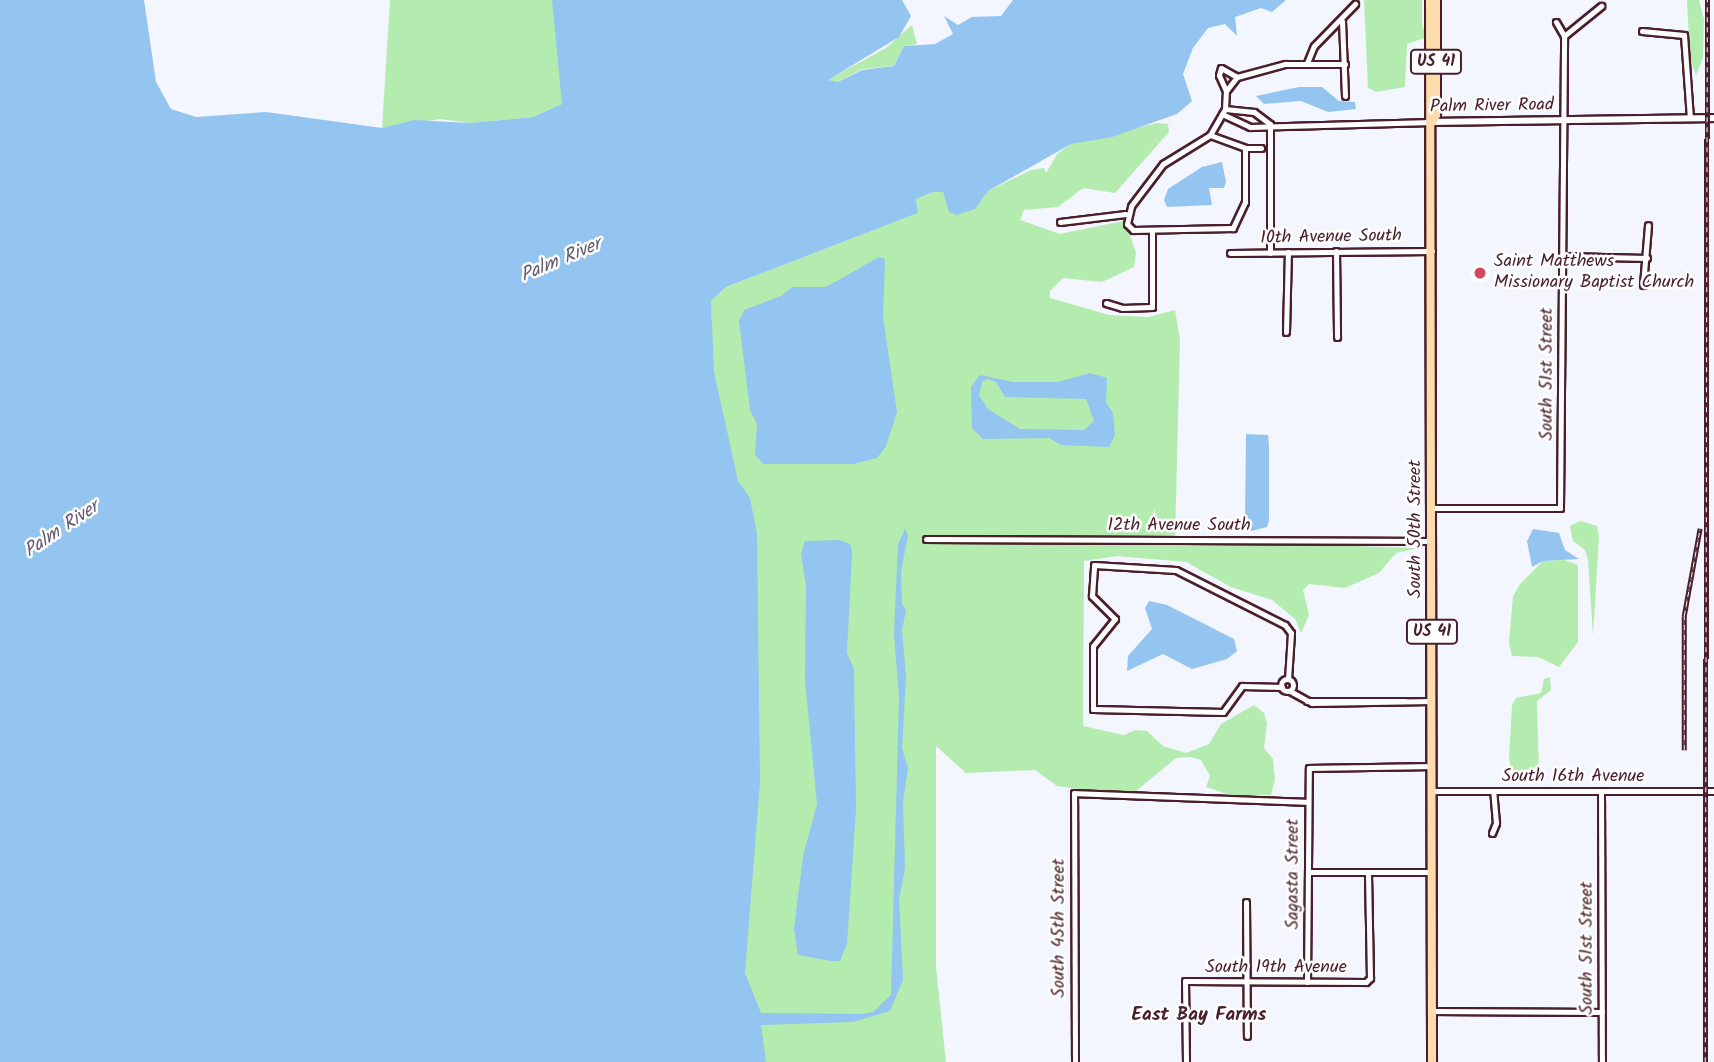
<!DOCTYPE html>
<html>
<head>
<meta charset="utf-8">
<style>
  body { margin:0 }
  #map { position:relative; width:1714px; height:1062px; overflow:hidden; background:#f3f5ff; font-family:Kalam,sans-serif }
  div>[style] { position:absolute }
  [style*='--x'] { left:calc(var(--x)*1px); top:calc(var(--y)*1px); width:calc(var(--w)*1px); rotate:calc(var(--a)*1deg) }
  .green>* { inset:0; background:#b4ebaf }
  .water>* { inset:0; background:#94c4f0 }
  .roads { filter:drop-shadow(2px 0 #4a1f2b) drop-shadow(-2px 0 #4a1f2b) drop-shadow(0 2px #4a1f2b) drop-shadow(0 -2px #4a1f2b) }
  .minor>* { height:5px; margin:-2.5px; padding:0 2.5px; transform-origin:2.5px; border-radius:2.5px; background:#fff }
  .minor>.ring { margin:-2.5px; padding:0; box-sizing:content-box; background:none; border:5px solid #fff; border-radius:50% }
  .tertiary>* { height:6px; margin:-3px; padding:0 3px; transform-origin:3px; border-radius:3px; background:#fff }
  .primary>* { height:8px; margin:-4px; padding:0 4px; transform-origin:4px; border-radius:4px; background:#fcdcac }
  .rail>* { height:4.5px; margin-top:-2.25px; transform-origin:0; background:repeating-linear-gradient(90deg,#fff 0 5px,#4a1f2b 0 10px); box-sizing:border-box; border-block:2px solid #4a1f2b }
  .dots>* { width:19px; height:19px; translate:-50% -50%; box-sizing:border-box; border:4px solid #fff; border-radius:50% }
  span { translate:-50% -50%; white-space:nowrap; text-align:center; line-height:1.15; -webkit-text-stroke:5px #fff; paint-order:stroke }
  .shield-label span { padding:2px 5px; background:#fff; border:2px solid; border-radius:5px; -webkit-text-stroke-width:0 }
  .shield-label { font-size:16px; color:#4a1f2b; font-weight:700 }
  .street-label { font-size:18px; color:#4a1f2b }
  .poi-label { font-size:18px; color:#4a1f2b }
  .left { translate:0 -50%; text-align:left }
  .water-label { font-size:19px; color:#645970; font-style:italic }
  .neighbourhood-label { font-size:19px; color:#4a1f2b; font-weight:700 }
</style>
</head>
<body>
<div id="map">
  <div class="green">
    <i style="clip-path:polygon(390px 0,569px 0,573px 54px,562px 104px,533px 117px,470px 123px,440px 119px,382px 128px)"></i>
    <i style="clip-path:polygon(1364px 0,1422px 0,1422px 25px,1427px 37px,1407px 44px,1405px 87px,1376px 92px,1368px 88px)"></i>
    <i style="clip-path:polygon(1687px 0,1699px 0,1704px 19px,1703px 58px,1696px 75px,1690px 59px)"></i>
    <i style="clip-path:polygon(912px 25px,917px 44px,904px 46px,894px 66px,862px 69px,838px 82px,827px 80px,886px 48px)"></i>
    <i style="clip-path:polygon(1157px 123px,1168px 124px,1169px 132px,1115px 193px,1083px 188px,1058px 207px,1024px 210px,1020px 220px,1060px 234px,1123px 221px,1129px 232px,1136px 253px,1134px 267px,1102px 282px,1063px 278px,1050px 291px,1050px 298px,1109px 315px,1148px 317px,1175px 310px,1180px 340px,1175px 540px,1418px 548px,1396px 553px,1379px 573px,1345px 588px,1309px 584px,1303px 590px,1309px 615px,1301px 633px,1295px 619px,1272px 600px,1231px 587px,1186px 562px,1117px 556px,1084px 561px,1083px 726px,1124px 735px,1135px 730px,1147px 731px,1163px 746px,1186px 753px,1209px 744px,1221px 724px,1254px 705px,1264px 713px,1267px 724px,1264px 748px,1273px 759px,1275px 779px,1271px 795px,1233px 796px,1206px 787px,1210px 776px,1201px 760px,1191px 757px,1176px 758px,1136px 791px,1092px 791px,1057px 786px,1035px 770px,966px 773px,936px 746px,936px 967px,946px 1062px,732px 1062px,711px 301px,726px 287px,918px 213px,916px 199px,933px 192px,943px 192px,957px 215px,974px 209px,988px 191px,1031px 170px,1044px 168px,1046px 173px,1058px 153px,1071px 144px)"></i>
    <i style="clip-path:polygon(1580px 521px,1597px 526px,1599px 536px,1593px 636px,1588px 560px,1585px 550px,1573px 541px,1570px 526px)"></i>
    <i style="clip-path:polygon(1565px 560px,1578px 565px,1578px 642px,1559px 667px,1538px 657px,1512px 656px,1509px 643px,1513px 596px,1520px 584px,1543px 561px)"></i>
    <i style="clip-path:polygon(1550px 677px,1551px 690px,1537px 701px,1539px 773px,1536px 779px,1513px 778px,1509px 758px,1512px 705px,1516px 698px,1541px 693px,1544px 679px)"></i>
  </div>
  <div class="water">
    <i style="clip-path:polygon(0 0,144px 0,156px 82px,171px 109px,196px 117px,266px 112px,382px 128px,414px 120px,470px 123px,533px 117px,562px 104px,552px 0,902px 0,911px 16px,899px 37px,828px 80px,838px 82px,862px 70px,894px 66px,904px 46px,935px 44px,953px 34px,944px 16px,958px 25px,972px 17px,1001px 16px,1013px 0,1286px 0,1272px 12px,1261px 8px,1235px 17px,1237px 36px,1225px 24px,1208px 28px,1193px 48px,1183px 74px,1192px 101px,1177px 114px,1112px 137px,1071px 144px,988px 191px,975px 209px,957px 215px,949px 212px,943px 192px,933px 192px,916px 199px,918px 213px,726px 287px,711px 301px,714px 372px,738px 481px,750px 498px,757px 534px,760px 782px,745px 973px,761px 1013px,863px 1014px,873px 1012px,891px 995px,899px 697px,894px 634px,898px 545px,905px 529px,908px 535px,901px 572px,902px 604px,906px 610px,902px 630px,906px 677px,902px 748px,908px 768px,903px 802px,905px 868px,899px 900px,903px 980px,890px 1011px,853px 1022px,761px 1025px,766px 1062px,0 1062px)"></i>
    <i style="clip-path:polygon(1299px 87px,1322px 87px,1339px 101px,1355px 102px,1356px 109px,1328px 112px,1301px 101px,1264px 104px,1256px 96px)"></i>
    <i style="clip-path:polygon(1222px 162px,1226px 182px,1224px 188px,1209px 188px,1212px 205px,1167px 207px,1164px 200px,1168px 189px,1202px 167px)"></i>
    <i style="clip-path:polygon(879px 257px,885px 259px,883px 317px,897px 412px,886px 446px,877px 458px,853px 464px,763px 464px,755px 455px,757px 424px,750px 410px,739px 321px,744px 310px,781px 296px,792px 287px,826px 287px)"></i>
    <i style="clip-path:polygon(evenodd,1090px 373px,1107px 378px,1106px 402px,1113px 413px,1115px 435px,1109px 447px,1061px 445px,1049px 438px,983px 439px,972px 428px,971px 387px,980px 375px,1013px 382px,1058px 382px,1090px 373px,987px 379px,996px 382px,1005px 397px,1086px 399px,1094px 421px,1084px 430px,1020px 429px,988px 409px,979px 395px,982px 382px,987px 379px)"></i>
    <i style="clip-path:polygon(1246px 434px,1268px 435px,1269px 445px,1269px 520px,1267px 527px,1251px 531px,1245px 521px)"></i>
    <i style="clip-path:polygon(1533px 529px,1559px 533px,1565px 550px,1579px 559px,1543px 561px,1532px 567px,1527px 541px)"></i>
    <i style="clip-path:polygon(839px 540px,850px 544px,852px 552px,847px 653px,854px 669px,856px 809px,847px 944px,840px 961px,831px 961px,798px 955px,794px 929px,803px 856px,817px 804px,805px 680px,806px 586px,801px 554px,805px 541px)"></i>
    <i style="clip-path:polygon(1149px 601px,1167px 605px,1234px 639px,1237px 651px,1227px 659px,1192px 669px,1163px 654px,1127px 671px,1128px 656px,1152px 629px,1145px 608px)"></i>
  </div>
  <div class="roads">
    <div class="minor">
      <i style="--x:1342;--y:21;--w:75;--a:87.7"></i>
      <i style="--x:1556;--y:22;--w:16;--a:60"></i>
      <i style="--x:1642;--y:31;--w:42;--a:5.4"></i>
      <i style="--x:1684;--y:35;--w:83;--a:85.9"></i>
      <i style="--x:1307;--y:63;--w:18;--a:-68"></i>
      <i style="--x:1314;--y:46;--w:59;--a:-45.7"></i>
      <i style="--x:1226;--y:91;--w:17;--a:-114"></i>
      <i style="--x:1219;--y:75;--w:7;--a:-74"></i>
      <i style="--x:1221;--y:68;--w:18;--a:29"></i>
      <i style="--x:1225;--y:109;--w:29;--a:6"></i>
      <i style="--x:1254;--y:112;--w:20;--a:37"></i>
      <i style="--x:1222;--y:114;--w:31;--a:25"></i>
      <i style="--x:1250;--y:127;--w:182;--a:-1.6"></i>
      <i style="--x:1270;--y:124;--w:129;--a:90"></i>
      <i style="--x:1210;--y:135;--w:37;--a:20"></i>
      <i style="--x:1245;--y:148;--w:16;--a:0"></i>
      <i style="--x:1245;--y:148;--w:54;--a:90"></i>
      <i style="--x:1245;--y:202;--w:29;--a:115"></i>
      <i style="--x:1233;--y:228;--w:100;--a:178.9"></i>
      <i style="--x:1133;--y:230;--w:8;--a:-135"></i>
      <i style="--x:1127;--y:224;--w:18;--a:-77"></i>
      <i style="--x:1131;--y:206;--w:53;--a:-52.7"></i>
      <i style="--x:1163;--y:164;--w:55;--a:-31.7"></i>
      <i style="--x:1210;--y:135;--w:30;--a:-60"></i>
      <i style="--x:1225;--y:109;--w:18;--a:-87"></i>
      <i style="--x:1226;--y:91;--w:18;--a:-52"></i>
      <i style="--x:1237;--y:77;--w:50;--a:-15.2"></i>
      <i style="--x:1285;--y:64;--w:60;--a:0"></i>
      <i style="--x:1060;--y:222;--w:66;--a:-6.9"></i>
      <i style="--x:1336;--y:251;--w:86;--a:89.3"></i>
      <i style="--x:1230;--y:253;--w:202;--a:-0.6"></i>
      <i style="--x:1563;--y:256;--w:84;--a:1.4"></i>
      <i style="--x:1643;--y:285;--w:60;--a:-85.2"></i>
      <i style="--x:1106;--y:303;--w:17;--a:17"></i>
      <i style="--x:1122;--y:308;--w:30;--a:-2"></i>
      <i style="--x:1152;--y:307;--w:77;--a:-90"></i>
      <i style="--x:1286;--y:332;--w:80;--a:-88.6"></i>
      <i style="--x:1432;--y:508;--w:128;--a:0"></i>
      <i style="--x:1560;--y:508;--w:472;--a:-89.5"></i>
      <i style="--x:1564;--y:36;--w:48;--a:-39"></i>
      <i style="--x:926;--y:539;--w:506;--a:0.23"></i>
      <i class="ring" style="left:1281px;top:679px;width:7px;height:7px"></i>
      <i style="--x:1282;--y:687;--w:40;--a:-178.6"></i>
      <i style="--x:1242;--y:686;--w:32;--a:126"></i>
      <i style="--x:1223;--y:712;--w:130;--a:-178.7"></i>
      <i style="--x:1093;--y:709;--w:63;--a:-90"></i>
      <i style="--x:1093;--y:646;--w:35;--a:-51"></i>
      <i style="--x:1115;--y:619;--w:33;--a:-135"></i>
      <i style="--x:1092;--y:596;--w:31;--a:-86"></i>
      <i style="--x:1094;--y:565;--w:82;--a:3.5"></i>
      <i style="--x:1176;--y:570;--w:122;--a:26.8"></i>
      <i style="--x:1285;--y:625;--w:10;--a:53"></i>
      <i style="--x:1291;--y:633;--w:46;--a:93.7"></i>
      <i style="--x:1290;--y:691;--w:25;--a:29"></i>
      <i style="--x:1312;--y:703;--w:120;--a:-1"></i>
      <i style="--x:1307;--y:701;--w:98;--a:0"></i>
      <i style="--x:1432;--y:791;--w:282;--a:0"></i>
      <i style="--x:1601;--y:791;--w:271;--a:89.8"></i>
      <i style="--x:1492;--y:833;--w:11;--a:-68"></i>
      <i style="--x:1496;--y:823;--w:32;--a:-95"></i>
      <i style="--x:1308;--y:872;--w:124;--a:0"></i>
      <i style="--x:1246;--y:902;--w:134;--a:89.6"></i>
      <i style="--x:1307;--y:982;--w:214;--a:-89.5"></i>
      <i style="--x:1309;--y:768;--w:123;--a:-0.9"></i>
      <i style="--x:1432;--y:1011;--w:170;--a:0.3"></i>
      <i style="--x:1075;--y:1062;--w:269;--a:-90.2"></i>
      <i style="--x:1074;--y:793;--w:234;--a:2.2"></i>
      <i style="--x:1186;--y:1062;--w:81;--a:-90.7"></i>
      <i style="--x:1185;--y:981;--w:181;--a:0.3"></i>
      <i style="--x:1366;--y:982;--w:6;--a:-45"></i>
      <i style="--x:1370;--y:978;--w:106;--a:-91.1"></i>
    </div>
    <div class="tertiary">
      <i style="--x:1432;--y:122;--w:282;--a:-0.8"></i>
    </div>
    <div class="primary">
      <i style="--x:1430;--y:0;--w:1062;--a:89.89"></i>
      <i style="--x:1432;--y:122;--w:8;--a:-60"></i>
      <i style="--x:1436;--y:115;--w:115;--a:-90"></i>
    </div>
  </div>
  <div class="rail">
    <i style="--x:1684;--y:750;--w:134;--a:-90"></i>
    <i style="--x:1684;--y:616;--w:89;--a:-79.7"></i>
    <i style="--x:1705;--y:1062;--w:1062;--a:-89.89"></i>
  </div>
  <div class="dots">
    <i style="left:1480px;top:273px;background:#d1495b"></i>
  </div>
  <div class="shield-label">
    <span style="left:1436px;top:62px">US 41</span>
    <span style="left:1432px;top:632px">US 41</span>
  </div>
  <div class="street-label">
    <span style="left:1492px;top:107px;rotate:-1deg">Palm River Road</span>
    <span style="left:1331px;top:238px;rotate:-1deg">10th Avenue South</span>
    <span style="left:1548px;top:374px;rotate:-90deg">South 51st Street</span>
    <span style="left:1179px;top:526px">12th Avenue South</span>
    <span style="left:1416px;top:529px;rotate:-90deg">South 50th Street</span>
    <span style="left:1573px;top:777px">South 16th Avenue</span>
    <span style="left:1294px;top:874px;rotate:-90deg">Sagasta Street</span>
    <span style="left:1060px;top:928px;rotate:-90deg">South 45th Street</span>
    <span style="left:1588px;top:948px;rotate:-90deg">South 51st Street</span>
    <span style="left:1276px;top:968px">South 19th Avenue</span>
  </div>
  <div class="poi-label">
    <span class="left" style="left:1494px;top:273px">Saint Matthews<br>Missionary Baptist Church</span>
  </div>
  <div class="water-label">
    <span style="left:561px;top:261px;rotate:-23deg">Palm River</span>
    <span style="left:62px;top:530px;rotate:-34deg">Palm River</span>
  </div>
  <div class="neighbourhood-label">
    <span style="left:1199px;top:1016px">East Bay Farms</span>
  </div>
</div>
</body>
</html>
